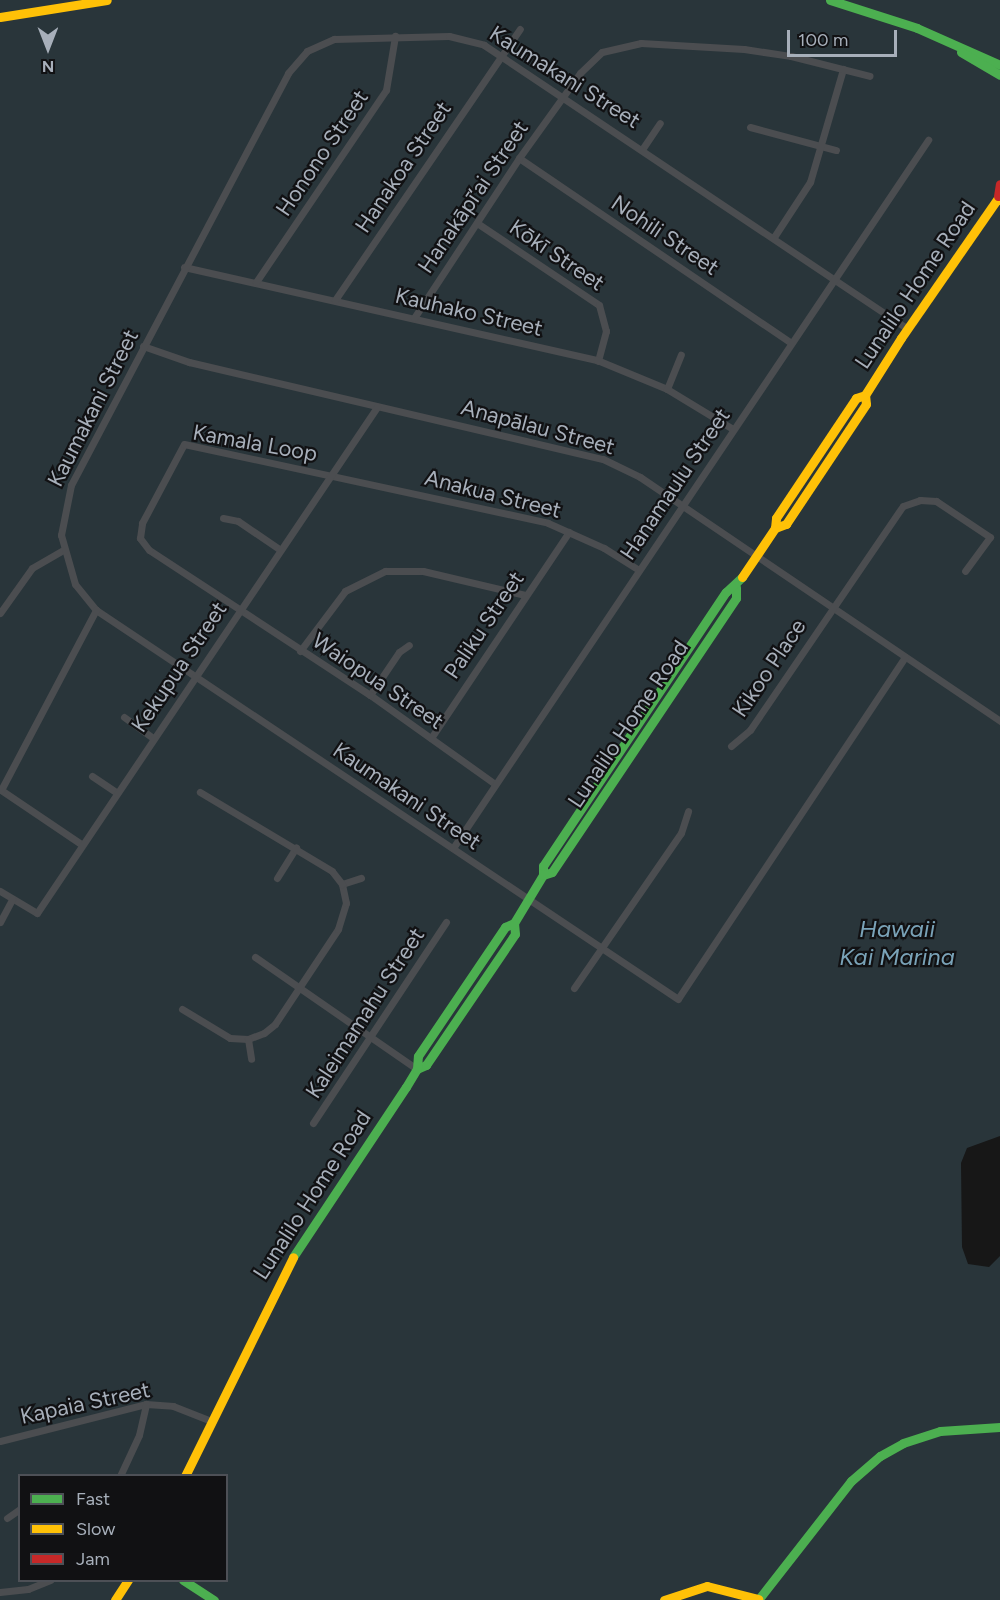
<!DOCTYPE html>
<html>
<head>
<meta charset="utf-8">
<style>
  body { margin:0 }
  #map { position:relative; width:1000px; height:1600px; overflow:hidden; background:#171717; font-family:Figtree,sans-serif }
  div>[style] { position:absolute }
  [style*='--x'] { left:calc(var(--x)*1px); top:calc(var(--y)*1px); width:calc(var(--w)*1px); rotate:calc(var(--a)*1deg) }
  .water>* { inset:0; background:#29353a }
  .street>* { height:7px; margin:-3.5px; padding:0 3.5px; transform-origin:3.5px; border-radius:3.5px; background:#4b4d50 }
  .fast>* { height:9px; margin:-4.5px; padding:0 4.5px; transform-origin:4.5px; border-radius:4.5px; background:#4caf50 }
  .slow>* { height:9px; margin:-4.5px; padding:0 4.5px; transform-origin:4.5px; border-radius:4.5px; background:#ffc107 }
  .jam>* { height:9px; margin:-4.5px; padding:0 4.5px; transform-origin:4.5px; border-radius:4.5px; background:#c62828 }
  span { translate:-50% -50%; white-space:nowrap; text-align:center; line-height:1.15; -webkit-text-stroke:4.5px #111113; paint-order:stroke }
  .street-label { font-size:22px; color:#a7afba }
  .water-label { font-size:24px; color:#7aa3b8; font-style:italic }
  .legend { position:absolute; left:18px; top:1474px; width:210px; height:108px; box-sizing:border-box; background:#111113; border:2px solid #4d5056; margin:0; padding:8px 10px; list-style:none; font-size:18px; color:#a7afba }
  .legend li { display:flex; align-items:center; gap:12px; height:30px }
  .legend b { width:30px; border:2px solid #4d5056 }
  .north { position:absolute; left:18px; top:18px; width:60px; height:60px; -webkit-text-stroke:4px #111113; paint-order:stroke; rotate:180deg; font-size:16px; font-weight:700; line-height:24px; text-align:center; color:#a7afba }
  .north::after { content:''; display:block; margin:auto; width:21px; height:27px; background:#a7afba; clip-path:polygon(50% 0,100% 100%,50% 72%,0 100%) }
  .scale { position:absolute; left:787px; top:30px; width:110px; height:27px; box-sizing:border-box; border:3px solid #a7afba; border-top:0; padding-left:8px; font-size:18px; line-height:21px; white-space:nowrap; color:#a7afba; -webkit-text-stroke:4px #111113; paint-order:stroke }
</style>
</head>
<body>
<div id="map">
  <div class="water">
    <i style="clip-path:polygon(evenodd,0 0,1000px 0,1000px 1136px,967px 1148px,961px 1163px,962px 1247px,968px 1264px,989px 1267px,1000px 1256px,1000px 1600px,0 1600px,0 0,20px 1476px,226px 1476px,226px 1580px,20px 1580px,20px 1476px)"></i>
  </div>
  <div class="street">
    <i style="--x:750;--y:127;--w:89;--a:15"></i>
    <i style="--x:643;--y:148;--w:30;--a:-56"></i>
    <i style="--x:519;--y:158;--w:329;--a:34.2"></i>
    <i style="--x:477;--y:223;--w:147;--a:33.9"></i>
    <i style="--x:599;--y:305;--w:27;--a:75"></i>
    <i style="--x:606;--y:331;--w:31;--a:105"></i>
    <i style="--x:774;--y:237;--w:66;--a:-56.8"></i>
    <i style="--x:810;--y:182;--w:118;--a:-73.7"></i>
    <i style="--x:184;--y:267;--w:423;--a:12.7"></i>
    <i style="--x:597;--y:360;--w:76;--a:22.5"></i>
    <i style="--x:667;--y:389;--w:77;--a:31.2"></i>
    <i style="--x:256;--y:282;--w:232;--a:-55.9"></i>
    <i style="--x:386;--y:90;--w:55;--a:-80.5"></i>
    <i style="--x:335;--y:300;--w:328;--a:-55.7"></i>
    <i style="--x:414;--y:318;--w:191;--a:-56.7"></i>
    <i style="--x:519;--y:158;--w:105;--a:-54.3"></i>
    <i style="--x:580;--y:73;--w:30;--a:-44"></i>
    <i style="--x:602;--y:52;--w:40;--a:-13"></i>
    <i style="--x:641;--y:43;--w:103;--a:3.3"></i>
    <i style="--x:744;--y:49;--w:48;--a:8.5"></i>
    <i style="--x:791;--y:56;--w:81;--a:14.2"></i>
    <i style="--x:143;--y:346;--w:49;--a:19.2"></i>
    <i style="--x:189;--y:362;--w:425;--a:13.2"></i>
    <i style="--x:603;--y:459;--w:41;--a:25.9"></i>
    <i style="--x:640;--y:477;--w:435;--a:34.1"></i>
    <i style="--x:667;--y:389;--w:37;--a:-68"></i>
    <i style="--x:223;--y:518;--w:15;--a:11"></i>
    <i style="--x:238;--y:521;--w:50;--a:34.3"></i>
    <i style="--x:0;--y:613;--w:55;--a:-54.6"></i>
    <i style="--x:32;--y:568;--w:36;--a:-30"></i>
    <i style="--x:300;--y:651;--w:75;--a:-53.1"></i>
    <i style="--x:345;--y:591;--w:45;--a:-26.6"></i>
    <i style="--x:385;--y:571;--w:38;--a:0"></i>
    <i style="--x:423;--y:571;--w:105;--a:13.2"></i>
    <i style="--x:905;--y:657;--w:410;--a:123.6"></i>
    <i style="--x:678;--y:999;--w:700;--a:-146.24"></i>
    <i style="--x:96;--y:610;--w:33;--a:-129"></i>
    <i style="--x:75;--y:584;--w:51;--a:-105.9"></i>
    <i style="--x:61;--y:535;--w:51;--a:-78.7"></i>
    <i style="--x:71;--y:485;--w:466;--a:-62.2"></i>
    <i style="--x:288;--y:73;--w:29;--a:-49"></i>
    <i style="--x:307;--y:51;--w:30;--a:-24"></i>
    <i style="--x:334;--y:39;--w:115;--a:-1.5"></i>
    <i style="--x:449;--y:36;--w:36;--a:14"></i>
    <i style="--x:484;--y:45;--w:510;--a:33.81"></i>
    <i style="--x:370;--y:695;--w:52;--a:-56"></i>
    <i style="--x:399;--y:652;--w:12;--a:-35"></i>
    <i style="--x:124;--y:717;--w:36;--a:36"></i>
    <i style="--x:431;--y:738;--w:248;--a:-56.2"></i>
    <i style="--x:731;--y:746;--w:25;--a:-40"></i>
    <i style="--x:750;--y:730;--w:271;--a:-55.7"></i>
    <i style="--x:903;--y:506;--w:18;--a:-19"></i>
    <i style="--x:920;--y:500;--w:16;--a:4"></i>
    <i style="--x:936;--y:501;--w:65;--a:33.7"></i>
    <i style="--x:990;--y:537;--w:42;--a:126.3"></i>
    <i style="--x:92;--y:776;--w:30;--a:34"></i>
    <i style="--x:495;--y:784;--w:153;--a:-144.5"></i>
    <i style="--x:370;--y:695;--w:264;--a:-146.7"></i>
    <i style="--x:149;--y:550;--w:15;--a:-127"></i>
    <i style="--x:140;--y:538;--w:15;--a:-82"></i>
    <i style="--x:142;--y:523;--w:89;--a:-62"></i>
    <i style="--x:184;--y:444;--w:372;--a:12.2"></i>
    <i style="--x:548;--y:523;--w:61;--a:24.1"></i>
    <i style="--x:604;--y:548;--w:41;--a:32.2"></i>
    <i style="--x:81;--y:844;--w:97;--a:-146"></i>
    <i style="--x:1;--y:790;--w:204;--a:-62.2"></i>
    <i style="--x:453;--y:848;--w:853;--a:-56.14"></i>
    <i style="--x:277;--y:878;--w:36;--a:-58"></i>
    <i style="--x:342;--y:884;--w:20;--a:-18"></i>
    <i style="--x:0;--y:891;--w:43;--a:30.7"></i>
    <i style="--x:37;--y:913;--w:610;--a:-56.1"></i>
    <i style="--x:0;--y:922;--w:26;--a:-62"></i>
    <i style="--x:255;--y:957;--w:197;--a:34.7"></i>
    <i style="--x:574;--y:988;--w:188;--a:-55.4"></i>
    <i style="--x:681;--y:833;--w:23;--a:-72"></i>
    <i style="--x:182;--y:1009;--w:56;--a:31.1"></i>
    <i style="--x:230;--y:1038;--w:18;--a:3"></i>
    <i style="--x:248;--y:1039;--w:17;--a:-21"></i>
    <i style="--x:264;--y:1033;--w:14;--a:-39"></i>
    <i style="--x:275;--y:1024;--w:114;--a:-56.4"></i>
    <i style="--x:338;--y:929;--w:27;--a:-73"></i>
    <i style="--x:346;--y:903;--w:19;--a:-102"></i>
    <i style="--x:342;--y:884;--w:16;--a:-128"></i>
    <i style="--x:332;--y:871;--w:154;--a:-149.1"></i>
    <i style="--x:248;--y:1039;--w:20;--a:81"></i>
    <i style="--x:313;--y:1123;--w:241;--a:-56.5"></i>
    <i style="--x:0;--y:1441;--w:151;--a:-14.2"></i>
    <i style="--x:146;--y:1404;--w:27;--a:4"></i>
    <i style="--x:173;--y:1406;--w:41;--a:21.5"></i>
    <i style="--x:120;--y:1476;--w:45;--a:-65.1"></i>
    <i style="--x:139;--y:1435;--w:32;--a:-77"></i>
    <i style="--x:7;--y:1518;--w:16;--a:-35"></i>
    <i style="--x:0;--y:1592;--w:28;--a:-6"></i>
    <i style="--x:28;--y:1589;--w:24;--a:-22"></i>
  </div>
  <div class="fast">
    <i style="--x:830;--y:0;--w:91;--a:17.8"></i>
    <i style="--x:917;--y:28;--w:91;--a:24"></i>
    <i style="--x:961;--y:52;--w:45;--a:30.5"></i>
    <i style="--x:543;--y:875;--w:9;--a:-18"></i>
    <i style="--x:552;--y:872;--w:330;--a:-56.1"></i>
    <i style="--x:736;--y:598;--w:11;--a:-90"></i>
    <i style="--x:417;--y:1069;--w:10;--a:-24"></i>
    <i style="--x:426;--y:1065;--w:158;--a:-55.8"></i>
    <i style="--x:515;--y:934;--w:11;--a:-95"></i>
    <i style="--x:514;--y:923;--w:56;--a:-58.9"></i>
    <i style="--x:543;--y:875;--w:9;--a:-90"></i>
    <i style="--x:543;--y:866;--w:329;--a:-56.3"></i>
    <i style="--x:726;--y:592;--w:22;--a:-43"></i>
    <i style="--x:293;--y:1257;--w:204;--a:-56.4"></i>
    <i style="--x:406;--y:1087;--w:21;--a:-59"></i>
    <i style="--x:417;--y:1069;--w:13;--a:-86"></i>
    <i style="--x:418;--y:1056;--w:156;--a:-56"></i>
    <i style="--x:505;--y:927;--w:10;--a:-24"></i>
    <i style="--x:183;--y:1580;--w:37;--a:33"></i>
    <i style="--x:758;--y:1600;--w:151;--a:-52"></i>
    <i style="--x:851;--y:1481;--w:38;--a:-41"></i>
    <i style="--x:880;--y:1456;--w:26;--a:-29"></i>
    <i style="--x:903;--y:1443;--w:39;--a:-18"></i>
    <i style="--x:940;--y:1431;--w:60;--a:-3.8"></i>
  </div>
  <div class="slow">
    <i style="--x:0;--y:17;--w:108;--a:-9"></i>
    <i style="--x:775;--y:528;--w:12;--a:-20"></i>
    <i style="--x:786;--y:524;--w:144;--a:-56.3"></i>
    <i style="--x:866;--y:404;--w:9;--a:-96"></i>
    <i style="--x:865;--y:395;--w:67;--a:-57.7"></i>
    <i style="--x:901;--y:338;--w:174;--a:-55.3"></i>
    <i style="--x:742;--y:577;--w:59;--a:-56"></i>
    <i style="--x:775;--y:528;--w:10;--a:-84"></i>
    <i style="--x:776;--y:518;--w:144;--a:-56.3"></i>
    <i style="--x:856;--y:398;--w:9;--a:-18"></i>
    <i style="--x:185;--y:1476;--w:244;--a:-63.7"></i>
    <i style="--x:115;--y:1600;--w:24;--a:-57"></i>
    <i style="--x:664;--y:1600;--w:45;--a:-18"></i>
    <i style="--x:707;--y:1586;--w:53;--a:14.3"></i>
  </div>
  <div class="jam">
    <i style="--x:998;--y:196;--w:12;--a:-81"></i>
  </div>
  <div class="street-label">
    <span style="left:565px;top:77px;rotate:32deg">Kaumakani Street</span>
    <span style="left:322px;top:153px;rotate:-56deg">Honono Street</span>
    <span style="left:403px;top:167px;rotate:-56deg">Hanakoa Street</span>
    <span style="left:473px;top:197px;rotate:-56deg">Hanakāpī‘ai Street</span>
    <span style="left:665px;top:235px;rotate:34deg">Nohili Street</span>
    <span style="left:557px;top:255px;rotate:34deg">Kōkī Street</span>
    <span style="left:915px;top:285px;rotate:-56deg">Lunalilo Home Road</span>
    <span style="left:469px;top:312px;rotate:13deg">Kauhako Street</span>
    <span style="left:93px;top:408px;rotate:-63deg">Kaumakani Street</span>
    <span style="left:538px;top:427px;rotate:15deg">Anapālau Street</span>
    <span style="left:255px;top:443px;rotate:10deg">Kamala Loop</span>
    <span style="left:675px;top:484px;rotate:-56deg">Hanamaulu Street</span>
    <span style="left:493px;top:494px;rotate:14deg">Anakua Street</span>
    <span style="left:484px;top:625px;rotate:-56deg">Paliku Street</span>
    <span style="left:179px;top:667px;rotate:-56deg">Kekupua Street</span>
    <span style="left:769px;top:668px;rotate:-56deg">Kikoo Place</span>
    <span style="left:378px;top:681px;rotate:34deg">Waiopua Street</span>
    <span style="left:628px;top:724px;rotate:-56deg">Lunalilo Home Road</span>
    <span style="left:407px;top:796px;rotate:34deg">Kaumakani Street</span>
    <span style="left:365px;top:1013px;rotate:-57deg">Kaleimamahu Street</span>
    <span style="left:312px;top:1195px;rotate:-57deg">Lunalilo Home Road</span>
    <span style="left:85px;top:1403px;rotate:-12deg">Kapaia Street</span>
  </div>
  <div class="water-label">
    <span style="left:897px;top:943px">Hawaii<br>Kai Marina</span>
  </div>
  <ul class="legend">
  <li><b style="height:8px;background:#4caf50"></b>Fast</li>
  <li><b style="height:8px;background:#ffc107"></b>Slow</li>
  <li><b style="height:8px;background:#c62828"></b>Jam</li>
  </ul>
  <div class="north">N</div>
  <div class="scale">100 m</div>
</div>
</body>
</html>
